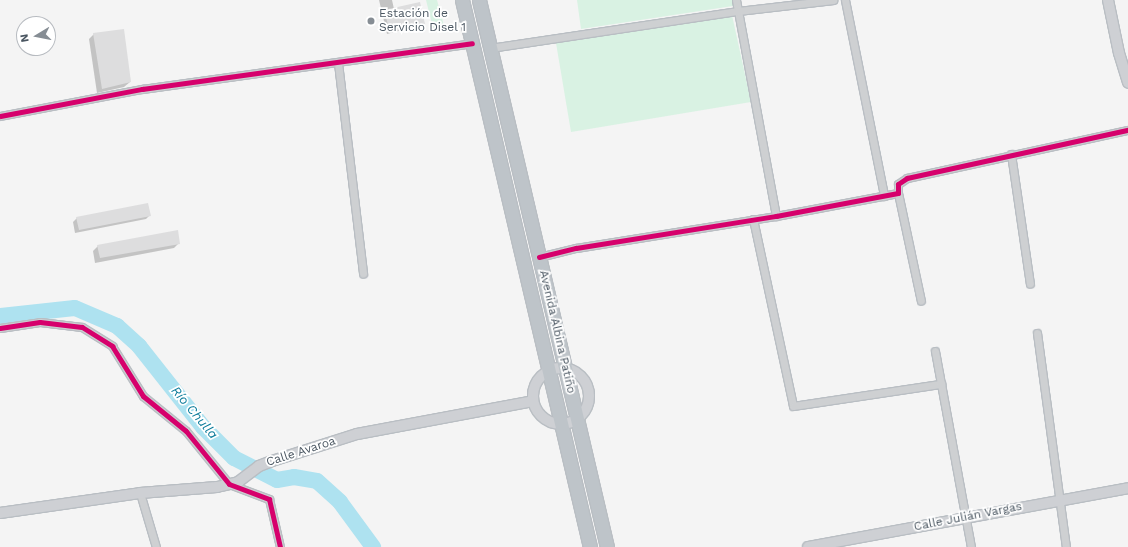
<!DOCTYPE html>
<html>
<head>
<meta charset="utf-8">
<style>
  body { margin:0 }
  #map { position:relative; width:1128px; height:547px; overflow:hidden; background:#f4f4f4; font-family:"Work Sans",sans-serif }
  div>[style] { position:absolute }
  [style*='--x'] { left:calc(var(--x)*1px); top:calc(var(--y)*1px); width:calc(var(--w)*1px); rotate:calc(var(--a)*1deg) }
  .green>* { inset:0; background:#d9f2e3 }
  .shadow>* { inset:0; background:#0003 }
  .river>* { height:16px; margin:-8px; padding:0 8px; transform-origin:8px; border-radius:8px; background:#aee2f0 }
  .building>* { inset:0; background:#ddddde }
  .roads { filter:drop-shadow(1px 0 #b9bec3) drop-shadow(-1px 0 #b9bec3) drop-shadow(0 1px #b9bec3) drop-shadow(0 -1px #b9bec3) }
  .street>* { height:7px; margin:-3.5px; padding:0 3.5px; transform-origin:3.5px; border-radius:3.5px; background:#ced0d2 }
  .secondary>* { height:10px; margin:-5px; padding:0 5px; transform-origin:5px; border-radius:5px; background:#ced0d4 }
  .secondary>.ring { margin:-5px; padding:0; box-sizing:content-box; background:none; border:10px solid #ced0d4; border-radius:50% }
  .highway>* { height:13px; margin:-6.5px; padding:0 6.5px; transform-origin:6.5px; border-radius:6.5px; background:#bec4c9 }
  .cycleway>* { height:5px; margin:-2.5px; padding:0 2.5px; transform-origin:2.5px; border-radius:2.5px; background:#d6006c }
  .dots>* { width:11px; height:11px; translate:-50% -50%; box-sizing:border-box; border:2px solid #fff; border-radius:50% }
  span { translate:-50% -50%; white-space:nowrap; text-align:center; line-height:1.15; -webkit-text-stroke:3.5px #fff; paint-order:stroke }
  .poi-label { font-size:12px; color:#4a5661 }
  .left { translate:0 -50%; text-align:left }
  .street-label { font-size:12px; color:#4a5661 }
  .water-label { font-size:13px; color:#0c7c9b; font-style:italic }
  .north { position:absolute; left:16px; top:16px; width:40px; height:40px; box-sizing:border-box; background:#fff; border:1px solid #b7bbc0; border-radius:50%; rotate:260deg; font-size:11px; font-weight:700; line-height:16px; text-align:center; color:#4a5661 }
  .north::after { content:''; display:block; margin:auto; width:14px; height:18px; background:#868d94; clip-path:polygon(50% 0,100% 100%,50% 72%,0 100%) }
</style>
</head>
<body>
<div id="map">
  <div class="green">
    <i style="clip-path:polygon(426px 0,437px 0,446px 33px,433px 28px)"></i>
    <i style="clip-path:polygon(577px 0,734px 0,733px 6px,581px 29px)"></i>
    <i style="clip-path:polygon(732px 15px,751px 102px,571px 132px,556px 43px)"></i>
  </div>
  <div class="shadow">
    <i style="clip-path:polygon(379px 0,392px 0,394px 9px,424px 24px,387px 34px)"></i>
    <i style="clip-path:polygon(94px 34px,130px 82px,124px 87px,97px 93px,89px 39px)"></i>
    <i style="clip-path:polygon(150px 215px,146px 219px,75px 233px,73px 222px,77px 218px)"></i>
    <i style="clip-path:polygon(179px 243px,174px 248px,95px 263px,93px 251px,98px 246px)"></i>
  </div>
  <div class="river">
    <i style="--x:0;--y:316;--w:75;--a:-6.1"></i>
    <i style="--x:75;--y:308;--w:46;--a:23.2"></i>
    <i style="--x:117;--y:326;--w:30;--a:42"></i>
    <i style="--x:139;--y:346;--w:103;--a:51.7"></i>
    <i style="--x:203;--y:427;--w:44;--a:45"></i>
    <i style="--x:234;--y:458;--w:48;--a:27.1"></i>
    <i style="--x:277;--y:480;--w:17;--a:-10"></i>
    <i style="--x:294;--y:477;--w:23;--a:10"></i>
    <i style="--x:317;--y:481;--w:31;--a:42"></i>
    <i style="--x:340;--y:502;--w:56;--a:53.7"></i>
  </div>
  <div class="building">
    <i style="clip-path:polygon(420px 2px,425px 24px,390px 32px,384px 10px)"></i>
    <i style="clip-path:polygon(124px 29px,131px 82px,102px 89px,93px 33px)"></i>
    <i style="clip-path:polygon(148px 203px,151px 216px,79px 230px,76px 217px)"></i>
    <i style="clip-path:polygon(178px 230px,180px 244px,100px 258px,97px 245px)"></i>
  </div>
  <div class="roads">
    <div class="street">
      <i style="--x:736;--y:0;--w:220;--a:79.5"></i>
      <i style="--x:845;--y:0;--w:200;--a:78.7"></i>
      <i style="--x:490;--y:48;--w:251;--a:-8.5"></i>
      <i style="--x:738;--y:11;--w:96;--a:-6.6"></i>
      <i style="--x:338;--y:63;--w:212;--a:83.2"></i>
      <i style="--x:0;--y:116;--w:145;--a:-10.8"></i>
      <i style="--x:142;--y:89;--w:333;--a:-7.9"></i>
      <i style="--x:1011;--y:154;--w:131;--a:81.7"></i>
      <i style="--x:898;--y:193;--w:110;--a:78"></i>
      <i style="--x:753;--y:219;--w:191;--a:77.9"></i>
      <i style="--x:793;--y:406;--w:150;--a:-8.5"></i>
      <i style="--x:539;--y:257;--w:38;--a:-14"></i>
      <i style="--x:576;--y:248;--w:203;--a:-9.1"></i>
      <i style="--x:776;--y:216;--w:124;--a:-10.7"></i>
      <i style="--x:898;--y:193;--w:9;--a:-90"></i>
      <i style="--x:898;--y:184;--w:11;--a:-34"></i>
      <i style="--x:907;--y:178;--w:226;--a:-12.3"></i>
      <i style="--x:0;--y:328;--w:40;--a:-8.5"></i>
      <i style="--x:40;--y:322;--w:42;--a:6.8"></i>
      <i style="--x:82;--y:327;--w:36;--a:32"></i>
      <i style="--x:112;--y:346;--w:59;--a:58.2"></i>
      <i style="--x:143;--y:396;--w:55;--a:39.1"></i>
      <i style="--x:186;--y:431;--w:68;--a:50.9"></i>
      <i style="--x:229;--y:484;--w:43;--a:20.6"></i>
      <i style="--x:269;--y:499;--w:49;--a:77.1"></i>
      <i style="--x:1037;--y:333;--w:216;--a:82.3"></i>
      <i style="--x:935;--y:351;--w:199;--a:79.6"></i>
      <i style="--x:140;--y:493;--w:56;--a:73.5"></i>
    </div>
    <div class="secondary">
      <i style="--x:1108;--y:0;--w:54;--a:78.3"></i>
      <i style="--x:1119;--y:53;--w:31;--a:73"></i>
      <i class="ring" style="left:533px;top:368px;width:46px;height:46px"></i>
      <i style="--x:0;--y:513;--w:141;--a:-8.1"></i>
      <i style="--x:140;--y:493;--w:77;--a:-4.5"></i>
      <i style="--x:217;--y:487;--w:22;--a:-13"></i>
      <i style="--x:238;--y:482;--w:26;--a:-37"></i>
      <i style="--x:259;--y:466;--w:14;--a:-21"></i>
      <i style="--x:272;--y:461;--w:89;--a:-17.6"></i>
      <i style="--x:357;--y:434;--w:179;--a:-10.6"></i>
      <i style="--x:808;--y:547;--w:325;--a:-10.4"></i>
    </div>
    <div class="highway">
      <i style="--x:462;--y:0;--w:562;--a:76.83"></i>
      <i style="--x:479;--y:0;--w:562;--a:76.83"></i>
    </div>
  </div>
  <div class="cycleway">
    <i style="--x:0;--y:116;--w:145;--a:-10.8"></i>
    <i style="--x:142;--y:89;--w:333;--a:-7.9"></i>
    <i style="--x:539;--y:257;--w:38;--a:-14"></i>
    <i style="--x:576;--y:248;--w:203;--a:-9.1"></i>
    <i style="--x:776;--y:216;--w:124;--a:-10.7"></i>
    <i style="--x:898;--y:193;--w:9;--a:-90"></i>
    <i style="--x:898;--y:184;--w:11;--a:-34"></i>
    <i style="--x:907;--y:178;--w:226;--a:-12.3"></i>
    <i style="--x:0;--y:328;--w:40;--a:-8.5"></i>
    <i style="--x:40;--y:322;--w:42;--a:6.8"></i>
    <i style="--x:82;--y:327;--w:36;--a:32"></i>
    <i style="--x:112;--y:346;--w:59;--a:58.2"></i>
    <i style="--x:143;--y:396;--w:55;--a:39.1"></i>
    <i style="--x:186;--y:431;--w:68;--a:50.9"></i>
    <i style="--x:229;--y:484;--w:43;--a:20.6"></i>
    <i style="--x:269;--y:499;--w:49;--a:77.1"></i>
  </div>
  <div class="dots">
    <i style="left:371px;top:21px;background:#868d94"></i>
  </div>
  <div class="poi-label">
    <span class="left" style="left:379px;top:21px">Estación de<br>Servicio Disel 1</span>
  </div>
  <div class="street-label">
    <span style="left:557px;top:332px;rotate:77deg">Avenida Albina Patiño</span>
    <span style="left:301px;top:452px;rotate:-18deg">Calle Avaroa</span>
    <span style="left:968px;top:517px;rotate:-11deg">Calle Julián Vargas</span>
  </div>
  <div class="water-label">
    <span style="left:194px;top:413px;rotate:50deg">Río Chulla</span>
  </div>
  <div class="north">N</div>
</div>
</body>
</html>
